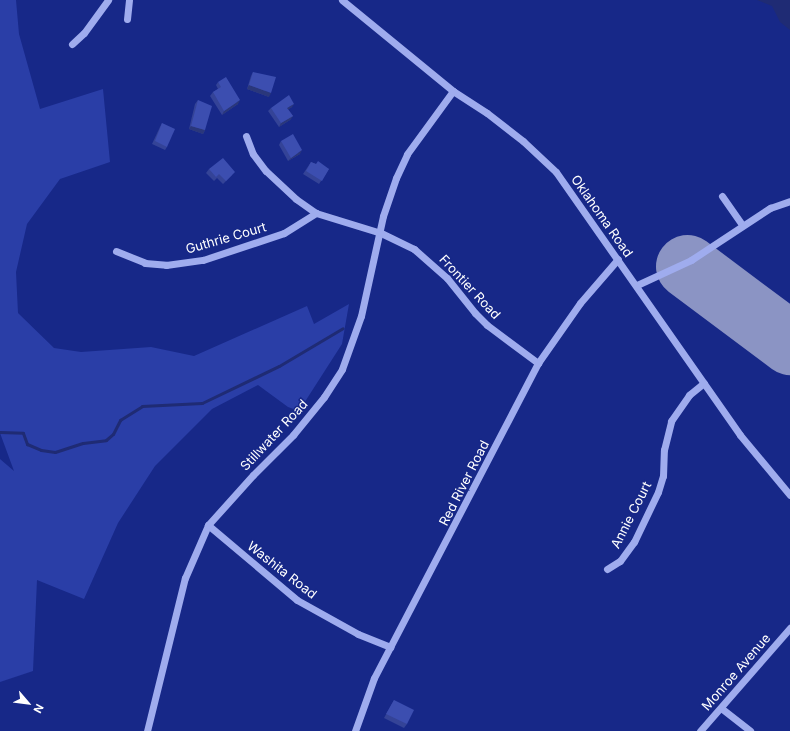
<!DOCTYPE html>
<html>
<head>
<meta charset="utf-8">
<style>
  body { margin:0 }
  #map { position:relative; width:790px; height:731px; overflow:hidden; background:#172888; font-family:Inter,sans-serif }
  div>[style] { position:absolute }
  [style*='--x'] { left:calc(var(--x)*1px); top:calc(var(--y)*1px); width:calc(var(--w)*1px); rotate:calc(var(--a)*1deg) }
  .green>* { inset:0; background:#2a3ea7 }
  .water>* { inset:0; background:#1f2b74 }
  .stream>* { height:3px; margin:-1.5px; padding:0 1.5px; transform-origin:1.5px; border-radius:1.5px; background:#1f2b74 }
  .runway>* { height:63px; margin:-31.5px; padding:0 31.5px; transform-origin:31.5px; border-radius:31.5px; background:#8b94c4 }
  .minor>* { height:7px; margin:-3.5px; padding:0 3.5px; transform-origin:3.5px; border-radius:3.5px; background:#9facee }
  .wall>* { inset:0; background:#344397 }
  .shaded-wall>* { inset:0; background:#2a377b }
  .building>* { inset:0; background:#3c4eb0 }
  span { translate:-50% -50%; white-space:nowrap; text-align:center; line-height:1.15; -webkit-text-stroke:3px #172888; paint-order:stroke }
  .street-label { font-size:13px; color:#fff }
  .north { position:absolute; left:8px; top:683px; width:40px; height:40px; -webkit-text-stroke:3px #172888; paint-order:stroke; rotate:118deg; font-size:11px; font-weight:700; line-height:16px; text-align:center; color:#fff }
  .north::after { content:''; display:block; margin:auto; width:14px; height:18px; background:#fff; clip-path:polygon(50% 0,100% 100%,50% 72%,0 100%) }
</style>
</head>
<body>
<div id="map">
  <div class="green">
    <i style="clip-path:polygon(0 0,16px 0,19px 34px,40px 109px,103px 89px,110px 162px,60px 179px,27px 224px,16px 272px,18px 313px,54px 348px,81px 352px,151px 347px,194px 356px,307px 306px,314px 324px,349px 304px,342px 344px,299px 411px,288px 407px,258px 385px,212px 409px,155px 466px,118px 523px,84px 599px,37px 580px,33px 671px,0 682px,0 459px,14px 471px,0 433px)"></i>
  </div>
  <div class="water">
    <i style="clip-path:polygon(757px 0,790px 0,790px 30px,780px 22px,772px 6px)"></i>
  </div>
  <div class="stream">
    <i style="--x:0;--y:432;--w:23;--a:2"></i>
    <i style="--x:23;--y:433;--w:12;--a:70"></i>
    <i style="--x:27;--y:444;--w:15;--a:23"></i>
    <i style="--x:41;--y:450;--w:14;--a:8"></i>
    <i style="--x:55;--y:452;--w:29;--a:-18"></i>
    <i style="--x:83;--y:443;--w:23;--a:-7"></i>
    <i style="--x:106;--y:440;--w:9;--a:-41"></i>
    <i style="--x:113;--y:434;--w:16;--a:-63"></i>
    <i style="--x:120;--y:420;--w:26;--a:-32"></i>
    <i style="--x:142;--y:406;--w:60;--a:-2.9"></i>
    <i style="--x:202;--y:403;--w:85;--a:-25.7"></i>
    <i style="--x:279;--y:366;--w:74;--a:-30.7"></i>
  </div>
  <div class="runway">
    <i style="--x:687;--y:266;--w:129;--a:36.8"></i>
  </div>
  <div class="minor">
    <i style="--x:342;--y:0;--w:144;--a:39.3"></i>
    <i style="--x:453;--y:91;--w:40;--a:32.9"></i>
    <i style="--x:487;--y:113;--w:46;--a:37.9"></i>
    <i style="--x:523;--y:141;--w:45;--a:43.2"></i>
    <i style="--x:556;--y:172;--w:321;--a:55"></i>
    <i style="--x:740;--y:435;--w:78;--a:50.2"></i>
    <i style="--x:127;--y:19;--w:19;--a:-84"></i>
    <i style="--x:72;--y:44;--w:16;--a:-43"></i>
    <i style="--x:84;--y:33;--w:41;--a:-54"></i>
    <i style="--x:246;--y:136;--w:19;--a:69"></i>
    <i style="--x:253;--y:154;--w:21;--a:53"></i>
    <i style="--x:266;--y:171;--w:41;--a:43"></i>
    <i style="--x:296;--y:199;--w:24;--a:35"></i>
    <i style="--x:316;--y:213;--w:68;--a:17.1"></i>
    <i style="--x:381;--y:233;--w:37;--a:26"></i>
    <i style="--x:414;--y:249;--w:44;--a:41.3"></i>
    <i style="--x:447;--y:278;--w:45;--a:51.3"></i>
    <i style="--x:475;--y:313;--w:17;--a:45"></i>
    <i style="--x:487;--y:325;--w:64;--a:36.7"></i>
    <i style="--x:722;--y:196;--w:35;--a:55"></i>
    <i style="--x:116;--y:251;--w:31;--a:22"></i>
    <i style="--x:145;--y:263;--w:21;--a:5"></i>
    <i style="--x:166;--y:265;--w:37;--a:-8"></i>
    <i style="--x:203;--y:260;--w:85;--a:-18.4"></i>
    <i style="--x:284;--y:233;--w:38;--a:-32"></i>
    <i style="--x:637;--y:285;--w:60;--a:-24.8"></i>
    <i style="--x:691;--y:260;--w:95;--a:-33.4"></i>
    <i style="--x:770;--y:208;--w:21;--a:-19"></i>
    <i style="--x:208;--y:525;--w:116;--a:40.1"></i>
    <i style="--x:297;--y:600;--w:70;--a:29.1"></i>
    <i style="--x:358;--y:634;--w:35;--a:22"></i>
    <i style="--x:607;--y:569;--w:15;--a:-32"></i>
    <i style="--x:620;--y:561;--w:24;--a:-54"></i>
    <i style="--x:634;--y:542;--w:55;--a:-64.4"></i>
    <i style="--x:658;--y:492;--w:17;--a:-73"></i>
    <i style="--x:663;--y:476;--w:26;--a:-88"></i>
    <i style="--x:664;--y:450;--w:30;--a:-76"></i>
    <i style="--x:671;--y:421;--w:32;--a:-55"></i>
    <i style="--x:689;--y:395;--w:19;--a:-39"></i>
    <i style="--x:721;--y:708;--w:37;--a:38"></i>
    <i style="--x:147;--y:731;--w:158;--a:-76.1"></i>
    <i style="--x:185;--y:578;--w:58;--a:-66.5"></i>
    <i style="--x:208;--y:525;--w:67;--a:-48"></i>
    <i style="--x:253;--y:475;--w:57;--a:-45"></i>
    <i style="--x:293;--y:435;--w:49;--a:-50.8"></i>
    <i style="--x:324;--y:397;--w:33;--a:-57"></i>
    <i style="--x:342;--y:369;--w:56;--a:-70.3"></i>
    <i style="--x:361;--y:316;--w:102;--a:-77.6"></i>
    <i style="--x:383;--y:216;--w:40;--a:-71.1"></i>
    <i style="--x:396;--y:178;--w:26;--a:-65"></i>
    <i style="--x:407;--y:154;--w:78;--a:-53.9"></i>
    <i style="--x:355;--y:731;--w:56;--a:-70.3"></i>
    <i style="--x:374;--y:678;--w:355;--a:-62.5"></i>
    <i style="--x:538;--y:363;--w:73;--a:-55"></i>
    <i style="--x:580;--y:303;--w:58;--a:-49.2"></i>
    <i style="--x:700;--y:731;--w:137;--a:-48.9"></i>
  </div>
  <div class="wall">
    <i style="clip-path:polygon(253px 72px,269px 97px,247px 89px,251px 76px)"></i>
    <i style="clip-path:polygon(218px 82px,238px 104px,222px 115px,210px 96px,213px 92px,218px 89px,216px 85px)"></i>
    <i style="clip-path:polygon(198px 100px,205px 130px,203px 134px,189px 129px,195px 104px)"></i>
    <i style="clip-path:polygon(292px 107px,288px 109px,293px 116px,290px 120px,279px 127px,268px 111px,271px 108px)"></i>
    <i style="clip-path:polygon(162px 123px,167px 147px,165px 150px,152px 144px,160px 127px)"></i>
    <i style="clip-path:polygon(281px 141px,300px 154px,288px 161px,279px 145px)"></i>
    <i style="clip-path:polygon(311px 162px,316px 164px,329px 169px,319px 184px,303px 174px)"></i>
    <i style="clip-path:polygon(209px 169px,232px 175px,223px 184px,217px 178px,214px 181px,206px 173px)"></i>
    <i style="clip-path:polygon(394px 700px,407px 724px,404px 728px,384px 718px)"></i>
  </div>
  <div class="shaded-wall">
    <i style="clip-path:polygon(249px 85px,271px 93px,269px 97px,247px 89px)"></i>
    <i style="clip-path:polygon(240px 100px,238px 104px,222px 115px,224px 111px)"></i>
    <i style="clip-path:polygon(294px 104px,292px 107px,285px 112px,287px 108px)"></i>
    <i style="clip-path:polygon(293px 116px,290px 120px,279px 127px,281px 123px)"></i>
    <i style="clip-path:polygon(191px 126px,205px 130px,203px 134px,189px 129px)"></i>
    <i style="clip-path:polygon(302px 150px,300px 154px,288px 161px,291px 158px)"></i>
  </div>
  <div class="building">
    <i style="clip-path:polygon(253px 72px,276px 77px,271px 93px,249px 85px)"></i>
    <i style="clip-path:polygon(226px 77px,240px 100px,224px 111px,213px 92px,221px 87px,218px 82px)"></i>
    <i style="clip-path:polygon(289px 95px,294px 104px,287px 108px,293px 116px,281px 123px,271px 108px)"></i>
    <i style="clip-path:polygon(198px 100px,212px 106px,205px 130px,191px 126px)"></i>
    <i style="clip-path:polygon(162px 123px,175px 129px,167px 147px,155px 141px)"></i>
    <i style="clip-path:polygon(293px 134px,302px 150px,291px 158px,281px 141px)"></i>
    <i style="clip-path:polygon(223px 158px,235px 172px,226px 181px,219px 174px,216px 177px,209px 169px)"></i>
    <i style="clip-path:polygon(318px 161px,329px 169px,322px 181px,306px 171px,311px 162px,316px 164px)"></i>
    <i style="clip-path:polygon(394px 700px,414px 710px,407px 724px,386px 714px)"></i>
  </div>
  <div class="street-label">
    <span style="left:602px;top:216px;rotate:55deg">Oklahoma Road</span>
    <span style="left:226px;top:238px;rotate:-16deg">Guthrie Court</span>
    <span style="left:470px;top:287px;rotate:47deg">Frontier Road</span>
    <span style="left:274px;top:435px;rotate:-47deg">Stillwater Road</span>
    <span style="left:464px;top:483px;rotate:-63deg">Red River Road</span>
    <span style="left:631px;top:515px;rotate:-63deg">Annie Court</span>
    <span style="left:282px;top:570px;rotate:38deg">Washita Road</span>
    <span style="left:736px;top:672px;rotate:-49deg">Monroe Avenue</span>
  </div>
  <div class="north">N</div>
</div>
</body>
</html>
